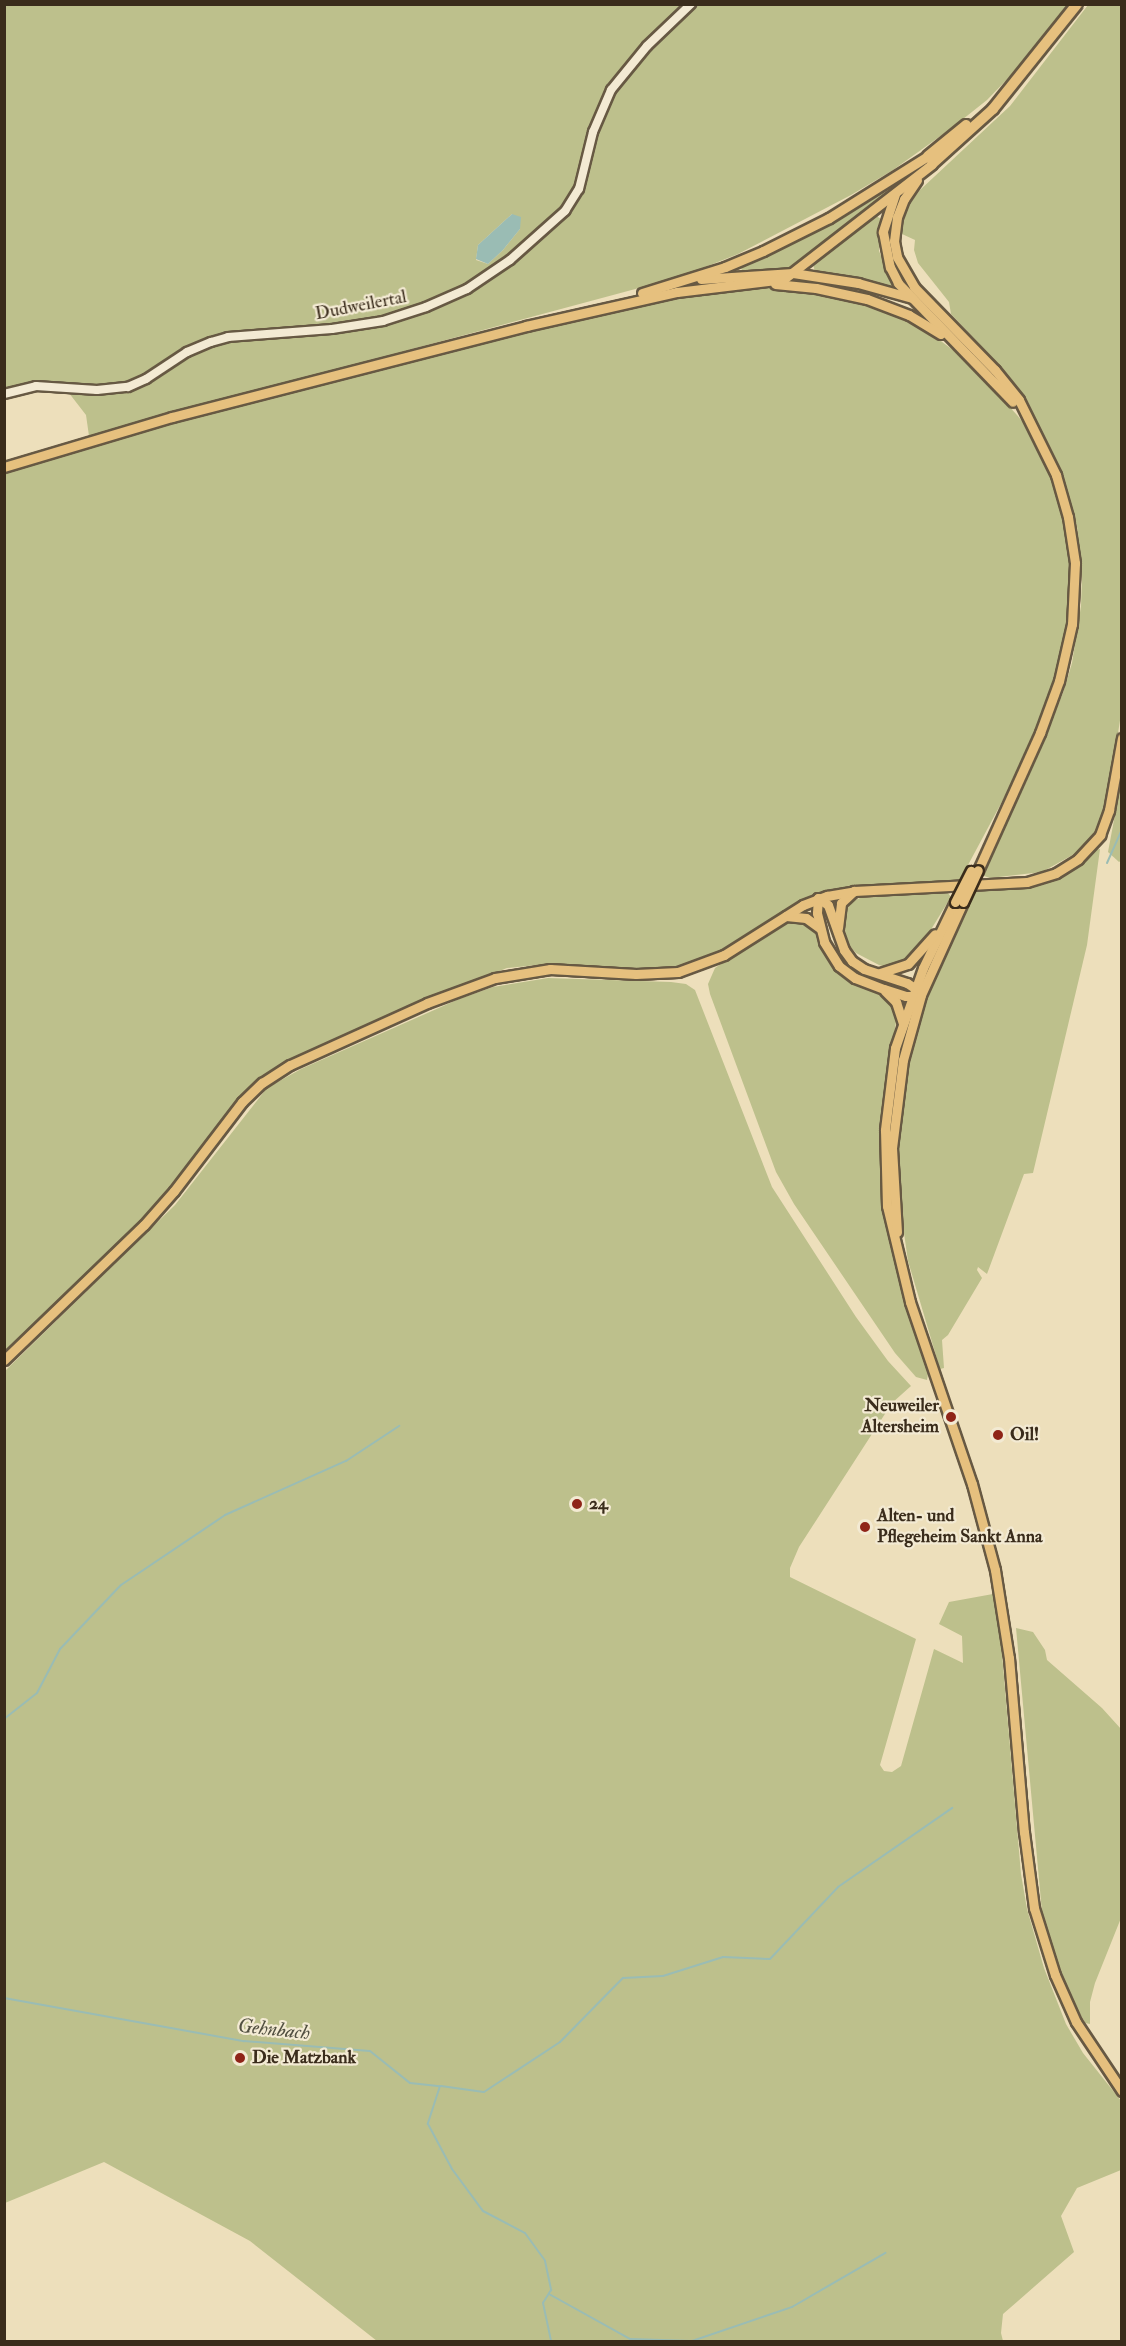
<!DOCTYPE html>
<html>
<head>
<meta charset="utf-8">
<style>
  body { margin:0 }
  #map { position:relative; width:1126px; height:2346px; overflow:hidden; background:#eddfbb; font-family:"IM FELL Double Pica",serif }
  div>[style] { position:absolute }
  [style*='--x'] { left:calc(var(--x)*1px); top:calc(var(--y)*1px); width:calc(var(--w)*1px); rotate:calc(var(--a)*1deg) }
  .green>* { inset:0; background:#bdc08c }
  .water>* { inset:0; background:#9abcb4 }
  .stream>* { height:2px; margin:-1px; padding:0 1px; transform-origin:1px; border-radius:1px; background:#9abcb4 }
  .roads { filter:drop-shadow(2px 0 #675943) drop-shadow(-2px 0 #675943) drop-shadow(0 2px #675943) drop-shadow(0 -2px #675943) }
  .minor>* { height:8px; margin:-4px; padding:0 4px; transform-origin:4px; border-radius:4px; background:#f3ead3 }
  .major>* { height:9px; margin:-4.5px; padding:0 4.5px; transform-origin:4.5px; border-radius:4.5px; background:#e6c07e }
  .highway>* { height:10px; margin:-5px; padding:0 5px; transform-origin:5px; border-radius:5px; background:#e6c07e }
  .bridges { filter:drop-shadow(2px 0 #3a2c1b) drop-shadow(-2px 0 #3a2c1b) drop-shadow(0 2px #3a2c1b) drop-shadow(0 -2px #3a2c1b) }
  .major-bridge>* { height:9px; margin:-4.5px; padding:0 4.5px; transform-origin:4.5px; border-radius:4.5px; background:#e6c07e }
  .dots>* { width:16px; height:16px; translate:-50% -50%; box-sizing:border-box; border:3px solid #f3ead3; border-radius:50% }
  span { translate:-50% -50%; white-space:nowrap; text-align:center; line-height:1.15; -webkit-text-stroke:4.5px #f3ead3; paint-order:stroke }
  .street-label { font-size:18px; color:#3a2c1b }
  .poi-label { font-size:18px; color:#3a2c1b; font-weight:700 }
  .right { translate:-100% -50%; text-align:right }
  .left { translate:0 -50%; text-align:left }
  .water-label { font-size:20px; color:#525041; font-style:italic }
  .frame { position:absolute; inset:0; border:6px solid #3a2c1b; pointer-events:none }
</style>
</head>
<body>
<div id="map">
  <div class="green">
    <i style="clip-path:polygon(evenodd,4px 5px,1069px 5px,1016px 70px,987px 100px,953px 127px,893px 170px,851px 195px,738px 254px,680px 277px,89px 436px,86px 415px,62px 384px,32px 383px,5px 390px,4px 5px,512px 214px,520px 229px,503px 250px,488px 264px,476px 260px,478px 245px,512px 214px)"></i>
    <i style="clip-path:polygon(1088px 5px,1121px 5px,1121px 714px,1106px 810px,1095px 835px,1076px 853px,1042px 872px,990px 878px,981px 875px,1026px 782px,1063px 693px,1072px 663px,1081px 606px,1082px 578px,1077px 526px,1062px 475px,1028px 402px,999px 365px,951px 314px,949px 302px,918px 263px,914px 250px,915px 240px,902px 234px,904px 219px,909px 205px,920px 190px,1010px 106px)"></i>
    <i style="clip-path:polygon(884px 191px,886px 195px,791px 269px,742px 270px,739px 265px,814px 232px)"></i>
    <i style="clip-path:polygon(875px 215px,881px 219px,879px 251px,896px 291px,815px 272px,813px 264px)"></i>
    <i style="clip-path:polygon(751px 288px,799px 288px,859px 300px,914px 321px,965px 359px,1017px 415px,1026px 426px,1052px 480px,1064px 521px,1070px 563px,1068px 618px,1059px 663px,1045px 708px,1020px 768px,960px 880px,850px 886px,824px 893px,724px 951px,690px 966px,660px 970px,537px 965px,507px 968px,415px 1004px,285px 1062px,268px 1073px,243px 1095px,141px 1222px,5px 1355px,5px 472px,65px 456px,192px 415px,483px 342px,664px 299px)"></i>
    <i style="clip-path:polygon(1121px 783px,1122px 860px,1119px 862px,1108px 852px)"></i>
    <i style="clip-path:polygon(1100px 849px,1087px 945px,1033px 1173px,1024px 1174px,987px 1274px,978px 1267px,977px 1270px,982px 1278px,948px 1335px,942px 1340px,944px 1368px,940px 1369px,908px 1261px,901px 1212px,898px 1145px,902px 1097px,910px 1053px,937px 969px,972px 892px,1034px 886px,1052px 881px,1082px 863px,1095px 850px)"></i>
    <i style="clip-path:polygon(948px 893px,951px 897px,927px 936px,904px 963px,887px 967px,879px 965px,856px 953px,846px 942px,844px 916px,851px 902px,860px 898px)"></i>
    <i style="clip-path:polygon(795px 920px,809px 923px,815px 929px,826px 957px,843px 975px,878px 993px,893px 1007px,897px 1015px,883px 1111px,882px 1180px,890px 1246px,928px 1374px,927px 1380px,916px 1377px,895px 1353px,794px 1204px,776px 1172px,710px 994px,708px 984px,715px 968px,776px 927px)"></i>
    <i style="clip-path:polygon(548px 978px,671px 982px,686px 984px,695px 990px,772px 1187px,856px 1317px,888px 1361px,911px 1386px,892px 1403px,799px 1547px,790px 1568px,790px 1577px,916px 1639px,880px 1765px,884px 1771px,892px 1772px,901px 1766px,934px 1649px,963px 1663px,962px 1636px,939px 1624px,949px 1602px,993px 1594px,1001px 1642px,1021px 1874px,1027px 1909px,1044px 1968px,1066px 2024px,1083px 2053px,1122px 2102px,1121px 2170px,1077px 2188px,1061px 2216px,1074px 2252px,1003px 2314px,1001px 2333px,1003px 2341px,377px 2341px,250px 2241px,104px 2162px,5px 2203px,5px 1371px,175px 1205px,267px 1088px,301px 1069px,459px 999px,493px 987px)"></i>
    <i style="clip-path:polygon(1016px 1628px,1033px 1632px,1045px 1650px,1047px 1660px,1102px 1708px,1121px 1729px,1121px 1918px,1095px 1983px,1090px 2002px,1090px 2024px,1085px 2023px,1077px 2009px,1059px 1969px,1042px 1912px)"></i>
  </div>
  <div class="water">
    <i style="clip-path:polygon(512px 214px,521px 217px,520px 229px,503px 250px,488px 264px,476px 259px,478px 245px)"></i>
  </div>
  <div class="stream">
    <i style="--x:1107;--y:863;--w:36;--a:-66"></i>
    <i style="--x:4;--y:1719;--w:42;--a:-38.2"></i>
    <i style="--x:37;--y:1693;--w:50;--a:-62.4"></i>
    <i style="--x:60;--y:1649;--w:88;--a:-46.4"></i>
    <i style="--x:121;--y:1585;--w:125;--a:-33.9"></i>
    <i style="--x:225;--y:1515;--w:133;--a:-24.1"></i>
    <i style="--x:346;--y:1461;--w:64;--a:-33.4"></i>
    <i style="--x:4;--y:1998;--w:244;--a:10.2"></i>
    <i style="--x:244;--y:2041;--w:126;--a:4.5"></i>
    <i style="--x:370;--y:2051;--w:51;--a:38.7"></i>
    <i style="--x:410;--y:2083;--w:30;--a:6"></i>
    <i style="--x:440;--y:2086;--w:40;--a:108"></i>
    <i style="--x:428;--y:2124;--w:51;--a:61.9"></i>
    <i style="--x:452;--y:2169;--w:52;--a:53.6"></i>
    <i style="--x:483;--y:2211;--w:47;--a:27.6"></i>
    <i style="--x:525;--y:2233;--w:34;--a:54"></i>
    <i style="--x:545;--y:2261;--w:30;--a:78"></i>
    <i style="--x:551;--y:2290;--w:15;--a:122"></i>
    <i style="--x:543;--y:2303;--w:40;--a:78"></i>
    <i style="--x:441;--y:2086;--w:43;--a:7.9"></i>
    <i style="--x:484;--y:2092;--w:91;--a:-33.3"></i>
    <i style="--x:560;--y:2042;--w:90;--a:-45.5"></i>
    <i style="--x:623;--y:1978;--w:40;--a:-2.9"></i>
    <i style="--x:663;--y:1976;--w:63;--a:-17.6"></i>
    <i style="--x:723;--y:1957;--w:47;--a:2.4"></i>
    <i style="--x:770;--y:1959;--w:99;--a:-46.6"></i>
    <i style="--x:838;--y:1887;--w:139;--a:-34.7"></i>
    <i style="--x:549;--y:2294;--w:93;--a:29.1"></i>
    <i style="--x:630;--y:2339;--w:62;--a:1.8"></i>
    <i style="--x:692;--y:2341;--w:106;--a:-18.8"></i>
    <i style="--x:792;--y:2307;--w:108;--a:-30.1"></i>
  </div>
  <div class="roads">
    <div class="minor">
      <i style="--x:4;--y:394;--w:33;--a:-14"></i>
      <i style="--x:36;--y:386;--w:61;--a:3.8"></i>
      <i style="--x:97;--y:390;--w:31;--a:-6"></i>
      <i style="--x:128;--y:387;--w:20;--a:-24"></i>
      <i style="--x:146;--y:379;--w:49;--a:-33.4"></i>
      <i style="--x:187;--y:352;--w:26;--a:-23"></i>
      <i style="--x:211;--y:342;--w:18;--a:-16"></i>
      <i style="--x:228;--y:337;--w:104;--a:-4.4"></i>
      <i style="--x:332;--y:329;--w:52;--a:-8.9"></i>
      <i style="--x:383;--y:321;--w:45;--a:-18"></i>
      <i style="--x:426;--y:307;--w:45;--a:-23.7"></i>
      <i style="--x:467;--y:289;--w:52;--a:-34"></i>
      <i style="--x:510;--y:260;--w:74;--a:-41.7"></i>
      <i style="--x:565;--y:211;--w:26;--a:-58"></i>
      <i style="--x:579;--y:189;--w:59;--a:-76.2"></i>
      <i style="--x:593;--y:132;--w:46;--a:-66.8"></i>
      <i style="--x:611;--y:90;--w:57;--a:-50.7"></i>
      <i style="--x:647;--y:46;--w:61;--a:-43.7"></i>
    </div>
    <div class="major">
      <i style="--x:917;--y:180;--w:23;--a:124"></i>
      <i style="--x:904;--y:199;--w:19;--a:111"></i>
      <i style="--x:897;--y:217;--w:24;--a:97"></i>
      <i style="--x:894;--y:241;--w:16;--a:79"></i>
      <i style="--x:897;--y:257;--w:34;--a:60"></i>
      <i style="--x:914;--y:287;--w:116;--a:45.7"></i>
      <i style="--x:995;--y:370;--w:38;--a:51"></i>
      <i style="--x:1019;--y:400;--w:84;--a:63.7"></i>
      <i style="--x:1056;--y:475;--w:44;--a:74.1"></i>
      <i style="--x:1068;--y:517;--w:47;--a:81.3"></i>
      <i style="--x:1075;--y:563;--w:61;--a:92.8"></i>
      <i style="--x:1072;--y:624;--w:58;--a:102.8"></i>
      <i style="--x:1059;--y:681;--w:55;--a:110.1"></i>
      <i style="--x:1040;--y:733;--w:150;--a:114.3"></i>
      <i style="--x:895;--y:194;--w:40;--a:108"></i>
      <i style="--x:883;--y:232;--w:36;--a:79"></i>
      <i style="--x:890;--y:267;--w:18;--a:63"></i>
      <i style="--x:898;--y:283;--w:165;--a:46"></i>
      <i style="--x:701;--y:279;--w:92;--a:-3.7"></i>
      <i style="--x:793;--y:273;--w:66;--a:8.7"></i>
      <i style="--x:858;--y:283;--w:56;--a:15.5"></i>
      <i style="--x:775;--y:284;--w:41;--a:5.6"></i>
      <i style="--x:816;--y:288;--w:52;--a:12.2"></i>
      <i style="--x:867;--y:299;--w:45;--a:20.9"></i>
      <i style="--x:909;--y:315;--w:37;--a:31"></i>
      <i style="--x:642;--y:293;--w:87;--a:-17.4"></i>
      <i style="--x:725;--y:267;--w:41;--a:-22.8"></i>
      <i style="--x:763;--y:251;--w:74;--a:-26.6"></i>
      <i style="--x:829;--y:218;--w:117;--a:-32.1"></i>
      <i style="--x:4;--y:467;--w:175;--a:-16.6"></i>
      <i style="--x:172;--y:417;--w:366;--a:-14.4"></i>
      <i style="--x:526;--y:326;--w:155;--a:-12.7"></i>
      <i style="--x:677;--y:292;--w:108;--a:-6.9"></i>
      <i style="--x:784;--y:279;--w:187;--a:-37.8"></i>
      <i style="--x:818;--y:898;--w:15;--a:94"></i>
      <i style="--x:817;--y:913;--w:30;--a:76"></i>
      <i style="--x:824;--y:942;--w:28;--a:58"></i>
      <i style="--x:839;--y:966;--w:20;--a:37"></i>
      <i style="--x:855;--y:978;--w:31;--a:21"></i>
      <i style="--x:884;--y:989;--w:23;--a:18"></i>
      <i style="--x:906;--y:996;--w:12;--a:0"></i>
      <i style="--x:818;--y:898;--w:12;--a:35"></i>
      <i style="--x:828;--y:905;--w:48;--a:70.4"></i>
      <i style="--x:844;--y:950;--w:14;--a:54"></i>
      <i style="--x:852;--y:961;--w:14;--a:34"></i>
      <i style="--x:864;--y:969;--w:45;--a:18"></i>
      <i style="--x:907;--y:983;--w:14;--a:34"></i>
      <i style="--x:955;--y:902;--w:73;--a:115.9"></i>
      <i style="--x:923;--y:968;--w:85;--a:109.3"></i>
      <i style="--x:895;--y:1048;--w:83;--a:97"></i>
      <i style="--x:885;--y:1130;--w:76;--a:88.5"></i>
      <i style="--x:887;--y:1206;--w:99;--a:76.5"></i>
      <i style="--x:910;--y:1302;--w:192;--a:71.2"></i>
      <i style="--x:972;--y:1484;--w:89;--a:75"></i>
      <i style="--x:995;--y:1570;--w:89;--a:81"></i>
      <i style="--x:1009;--y:1658;--w:175;--a:85.1"></i>
      <i style="--x:1024;--y:1832;--w:77;--a:82.5"></i>
      <i style="--x:1034;--y:1908;--w:70;--a:72.6"></i>
      <i style="--x:1055;--y:1975;--w:51;--a:65.9"></i>
      <i style="--x:1076;--y:2022;--w:83;--a:56.3"></i>
      <i style="--x:786;--y:916;--w:20;--a:6"></i>
      <i style="--x:806;--y:918;--w:17;--a:36"></i>
      <i style="--x:838;--y:928;--w:25;--a:-83"></i>
      <i style="--x:841;--y:903;--w:18;--a:-43"></i>
      <i style="--x:880;--y:973;--w:29;--a:-18"></i>
      <i style="--x:908;--y:964;--w:40;--a:-48"></i>
      <i style="--x:885;--y:991;--w:16;--a:45"></i>
      <i style="--x:896;--y:1002;--w:22;--a:72"></i>
      <i style="--x:897;--y:1232;--w:84;--a:-93.4"></i>
      <i style="--x:892;--y:1148;--w:89;--a:-82.9"></i>
      <i style="--x:903;--y:1060;--w:67;--a:-74.5"></i>
      <i style="--x:921;--y:995;--w:102;--a:-65.7"></i>
      <i style="--x:4;--y:1360;--w:194;--a:-44"></i>
      <i style="--x:144;--y:1225;--w:45;--a:-48.6"></i>
      <i style="--x:174;--y:1191;--w:112;--a:-52.6"></i>
      <i style="--x:242;--y:1102;--w:28;--a:-44"></i>
      <i style="--x:262;--y:1083;--w:33;--a:-33"></i>
      <i style="--x:290;--y:1065;--w:150;--a:-24.3"></i>
      <i style="--x:427;--y:1003;--w:72;--a:-20.2"></i>
      <i style="--x:495;--y:978;--w:56;--a:-9.3"></i>
      <i style="--x:550;--y:969;--w:86;--a:3.3"></i>
      <i style="--x:636;--y:974;--w:42;--a:-2.7"></i>
      <i style="--x:678;--y:972;--w:49;--a:-20.3"></i>
      <i style="--x:724;--y:955;--w:93;--a:-32.3"></i>
      <i style="--x:803;--y:905;--w:26;--a:-21"></i>
      <i style="--x:827;--y:896;--w:27;--a:-10"></i>
      <i style="--x:854;--y:891;--w:173;--a:-3"></i>
      <i style="--x:1027;--y:882;--w:30;--a:-17"></i>
      <i style="--x:1056;--y:873;--w:26;--a:-32"></i>
      <i style="--x:1078;--y:859;--w:33;--a:-47"></i>
      <i style="--x:1100;--y:835;--w:27;--a:-70"></i>
      <i style="--x:1109;--y:810;--w:73;--a:-79.8"></i>
    </div>
    <div class="highway">
      <i style="--x:928;--y:156;--w:49;--a:-39.2"></i>
      <i style="--x:932;--y:164;--w:82;--a:-42"></i>
      <i style="--x:993;--y:109;--w:134;--a:-51.3"></i>
    </div>
  </div>
  <div class="bridges">
    <div class="major-bridge">
      <i style="--x:955;--y:902;--w:35;--a:-63"></i>
      <i style="--x:963;--y:902;--w:35;--a:-65"></i>
    </div>
  </div>
  <div class="dots">
    <i style="left:951px;top:1417px;background:#8f2418"></i>
    <i style="left:998px;top:1435px;background:#8f2418"></i>
    <i style="left:577px;top:1504px;background:#8f2418"></i>
    <i style="left:865px;top:1527px;background:#8f2418"></i>
    <i style="left:240px;top:2058px;background:#8f2418"></i>
  </div>
  <div class="street-label">
    <span style="left:361px;top:306px;rotate:-11deg">Dudweilertal</span>
  </div>
  <div class="poi-label">
    <span class="right" style="left:939px;top:1417px">Neuweiler<br>Altersheim</span>
    <span class="left" style="left:1010px;top:1435px">Oil!</span>
    <span class="left" style="left:589px;top:1504px">24</span>
    <span class="left" style="left:877px;top:1527px">Alten- und<br>Pflegeheim Sankt Anna</span>
    <span class="left" style="left:252px;top:2058px">Die Matzbank</span>
  </div>
  <div class="water-label">
    <span style="left:274px;top:2029px;rotate:6deg">Gehnbach</span>
  </div>
  <div class="frame"></div>
</div>
</body>
</html>
